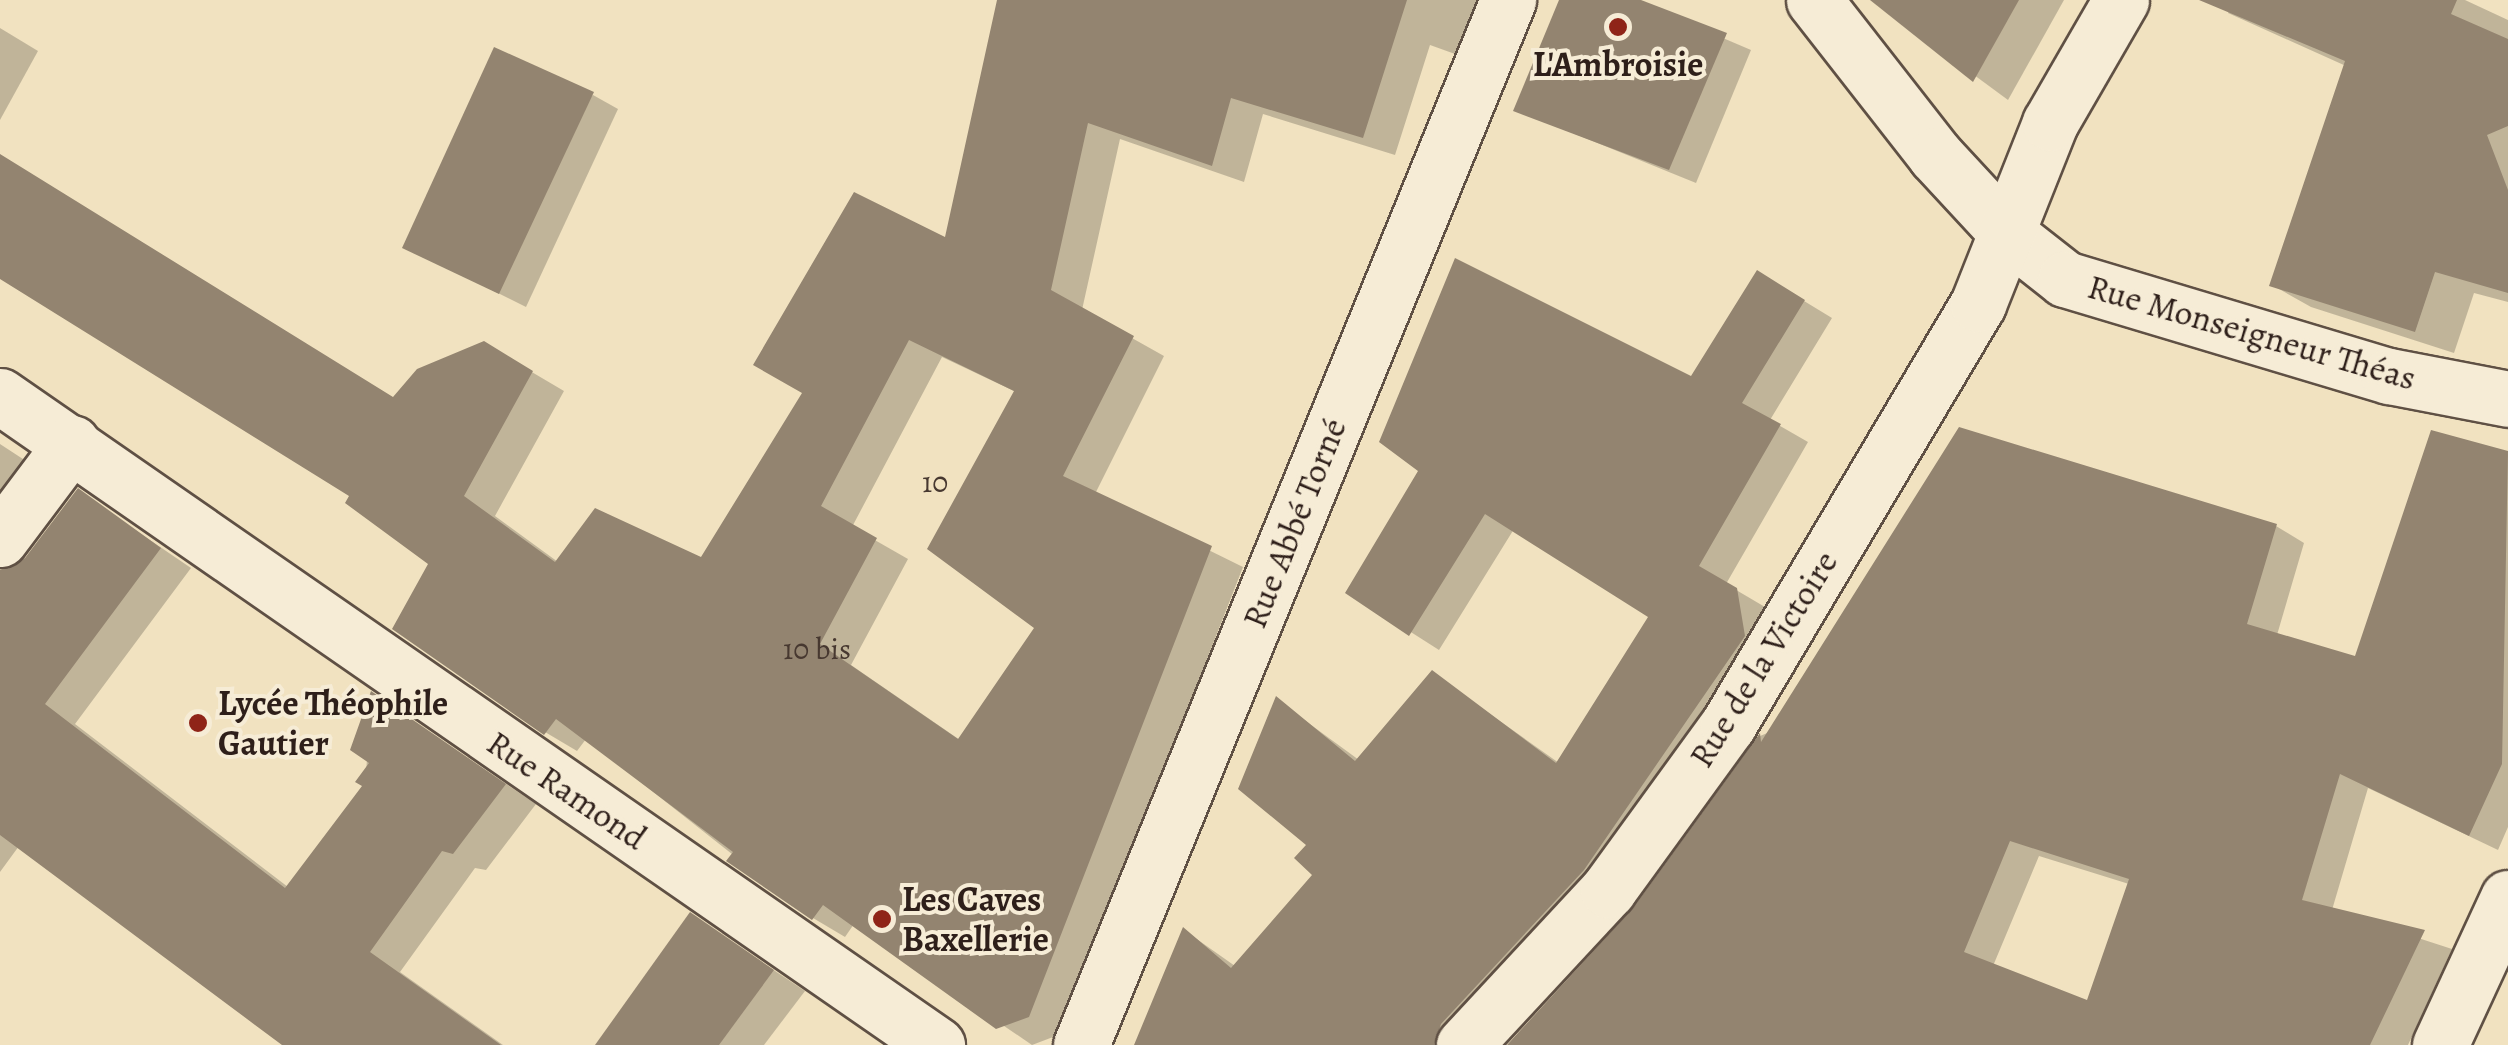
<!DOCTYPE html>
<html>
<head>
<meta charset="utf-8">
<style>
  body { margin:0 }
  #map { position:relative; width:2508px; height:1045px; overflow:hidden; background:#f1e2c0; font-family:Alegreya,serif }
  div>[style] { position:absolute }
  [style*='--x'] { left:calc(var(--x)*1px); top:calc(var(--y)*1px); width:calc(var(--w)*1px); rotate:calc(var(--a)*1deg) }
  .shadow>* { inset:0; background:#0003 }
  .building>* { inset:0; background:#938470 }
  .roads { filter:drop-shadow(2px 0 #5f5044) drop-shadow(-2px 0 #5f5044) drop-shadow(0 2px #5f5044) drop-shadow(0 -2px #5f5044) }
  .minor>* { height:55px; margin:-27.5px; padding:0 27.5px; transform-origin:27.5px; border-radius:27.5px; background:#f6ecd6 }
  .secondary>* { height:55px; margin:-27.5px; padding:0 27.5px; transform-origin:27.5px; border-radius:27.5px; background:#f6ecd6 }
  .dots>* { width:28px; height:28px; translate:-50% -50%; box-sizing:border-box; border:5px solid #f6ecd6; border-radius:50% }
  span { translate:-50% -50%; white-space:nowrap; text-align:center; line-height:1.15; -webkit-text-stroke:8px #f6ecd6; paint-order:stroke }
  .number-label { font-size:30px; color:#473830 }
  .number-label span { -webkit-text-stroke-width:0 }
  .poi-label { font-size:35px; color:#2e1f1a; font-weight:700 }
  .left { translate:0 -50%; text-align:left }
  .street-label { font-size:35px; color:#2e1f1a }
</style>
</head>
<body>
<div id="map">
  <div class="shadow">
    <i style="clip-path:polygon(evenodd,1000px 0,1477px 0,1455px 54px,1430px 45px,1395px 155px,1263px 114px,1244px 182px,1120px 139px,1082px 310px,1164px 356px,1095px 494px,1243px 567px,1061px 1034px,1032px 1045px,854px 924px,845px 937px,813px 918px,586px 739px,577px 751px,545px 732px,431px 563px,352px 495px,0 276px,0 156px,395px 400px,484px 344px,564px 391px,495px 516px,558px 562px,702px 560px,947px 241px,1000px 0,942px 357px,1016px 392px,1038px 628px,960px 740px,851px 665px,908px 559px,852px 527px,942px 357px)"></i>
    <i style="clip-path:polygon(1561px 0,1634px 0,1751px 50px,1696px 183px,1516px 110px)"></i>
    <i style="clip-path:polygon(1904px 0,2064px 0,2008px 100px,1894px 16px)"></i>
    <i style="clip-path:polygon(2234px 0,2465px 0,2508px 20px,2508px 302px,2474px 293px,2454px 353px,2311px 307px,2272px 285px,2346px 66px,2228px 13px)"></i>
    <i style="clip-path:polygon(0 28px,38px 51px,0 120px)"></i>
    <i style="clip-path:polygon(593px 95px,618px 109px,526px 307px,405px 247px)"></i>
    <i style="clip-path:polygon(1786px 290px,1832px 318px,1770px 420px,1808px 442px,1726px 584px,1765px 607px,1772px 653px,1468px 1045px,1137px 1045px,1184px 930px,1235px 966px,1315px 875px,1277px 700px,1359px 760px,1432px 673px,1559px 763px,1651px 616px,1514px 529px,1439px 650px,1348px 592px,1692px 379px)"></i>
    <i style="clip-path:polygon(evenodd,2432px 434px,2508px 454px,2508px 827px,2498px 850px,2368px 788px,2332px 910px,2452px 949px,2408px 1045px,1510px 1045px,1635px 910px,1760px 736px,2276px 526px,2304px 543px,2277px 635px,2357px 659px,2432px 434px,2039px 856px,2129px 884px,2088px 1004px,1993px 966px,2039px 856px)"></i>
    <i style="clip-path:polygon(0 444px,52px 478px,0 554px,7px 569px,26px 560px,78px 491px,191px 568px,75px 724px,288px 887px,365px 785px,372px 694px,536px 804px,486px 870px,475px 868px,400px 972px,503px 1045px,286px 1045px,19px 846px,0 872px)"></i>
    <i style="clip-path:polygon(691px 915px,805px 991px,764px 1045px,598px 1045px)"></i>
  </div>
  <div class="building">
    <i style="clip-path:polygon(evenodd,997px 0,1407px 0,1363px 138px,1231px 98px,1212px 166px,1088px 123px,1051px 290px,1134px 336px,1063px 476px,1212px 546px,1029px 1017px,996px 1029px,823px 905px,812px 920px,726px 861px,733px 852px,556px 719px,544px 735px,392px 629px,428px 564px,345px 503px,349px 496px,0 279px,0 154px,393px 397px,417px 369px,484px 341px,533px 371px,464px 496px,555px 562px,595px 508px,701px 557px,802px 393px,753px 365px,854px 192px,945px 237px,997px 0,909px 340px,1014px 391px,927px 549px,1034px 628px,958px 739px,820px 644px,877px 538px,821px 506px,909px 340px)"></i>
    <i style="clip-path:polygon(1559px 0,1641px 0,1727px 33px,1669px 170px,1513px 111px)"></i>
    <i style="clip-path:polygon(1870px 0,2019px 0,1973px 82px)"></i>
    <i style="clip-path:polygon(2199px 0,2457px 0,2451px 14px,2508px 39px,2508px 126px,2487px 135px,2508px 190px,2508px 293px,2435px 272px,2415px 332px,2269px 286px,2345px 61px)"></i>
    <i style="clip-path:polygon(494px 47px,594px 92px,499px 294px,402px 248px)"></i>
    <i style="clip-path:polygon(1455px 258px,1691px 376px,1757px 270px,1805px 300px,1742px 403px,1781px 424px,1699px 566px,1737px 588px,1745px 636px,1584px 870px,1441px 1024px,1434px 1045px,1134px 1045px,1183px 927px,1231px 968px,1312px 875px,1294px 858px,1306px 845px,1238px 789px,1276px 696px,1355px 761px,1432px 670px,1556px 763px,1648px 617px,1485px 514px,1409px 636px,1345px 593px,1418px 471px,1379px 442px)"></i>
    <i style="clip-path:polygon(evenodd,1959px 427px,2277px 524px,2247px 624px,2355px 656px,2431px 430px,2508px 451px,2502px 764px,2469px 836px,2340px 774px,2302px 900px,2425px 930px,2370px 1045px,1507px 1045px,1633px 908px,1760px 733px,1761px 742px,1959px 427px,2010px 841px,2129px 879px,2087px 1000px,1964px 952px,2010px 841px)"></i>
    <i style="clip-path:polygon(78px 488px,161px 548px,45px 704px,285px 888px,362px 786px,355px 782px,369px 763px,350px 750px,371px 691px,506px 784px,453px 854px,442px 851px,370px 952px,501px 1045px,282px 1045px,0 835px,0 570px,25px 558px)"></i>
    <i style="clip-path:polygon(690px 912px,774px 970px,719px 1045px,595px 1045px)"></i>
  </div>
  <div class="roads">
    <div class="minor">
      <i style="--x:1814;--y:0;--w:197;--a:52"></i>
      <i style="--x:1935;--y:155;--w:109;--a:47.2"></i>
      <i style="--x:2009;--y:235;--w:71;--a:38.2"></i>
      <i style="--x:2065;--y:279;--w:338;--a:16.7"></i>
      <i style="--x:2389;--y:376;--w:121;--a:10.9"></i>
      <i style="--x:0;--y:396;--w:1140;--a:34.71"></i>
      <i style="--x:0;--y:539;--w:120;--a:-53.1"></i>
      <i style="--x:1081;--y:1045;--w:1129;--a:-67.77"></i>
      <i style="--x:1464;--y:1045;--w:212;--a:-47.1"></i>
      <i style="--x:1608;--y:890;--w:204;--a:-54"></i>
      <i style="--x:1728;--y:725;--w:490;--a:-59.3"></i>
      <i style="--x:1978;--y:304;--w:195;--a:-68.3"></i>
      <i style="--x:2050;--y:123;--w:142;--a:-60"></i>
    </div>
    <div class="secondary">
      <i style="--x:2440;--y:1045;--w:162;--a:-65.2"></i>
    </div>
  </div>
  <div class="dots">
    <i style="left:1618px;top:27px;background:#8f2418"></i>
    <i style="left:198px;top:723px;background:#8f2418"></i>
    <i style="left:882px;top:919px;background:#8f2418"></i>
  </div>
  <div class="number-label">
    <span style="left:935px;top:482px">10</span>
    <span style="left:817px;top:649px">10 bis</span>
  </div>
  <div class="poi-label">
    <span style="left:1618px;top:64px">L'Ambroisie</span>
    <span class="left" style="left:218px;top:723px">Lycée Théophile<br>Gautier</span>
    <span class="left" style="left:902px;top:919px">Les Caves<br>Baxellerie</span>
  </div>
  <div class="street-label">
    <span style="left:2252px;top:332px;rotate:16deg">Rue Monseigneur Théas</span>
    <span style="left:1294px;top:523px;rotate:-68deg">Rue Abbé Torné</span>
    <span style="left:1763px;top:659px;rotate:-58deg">Rue de la Victoire</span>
    <span style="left:567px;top:790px;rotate:34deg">Rue Ramond</span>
  </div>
</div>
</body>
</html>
